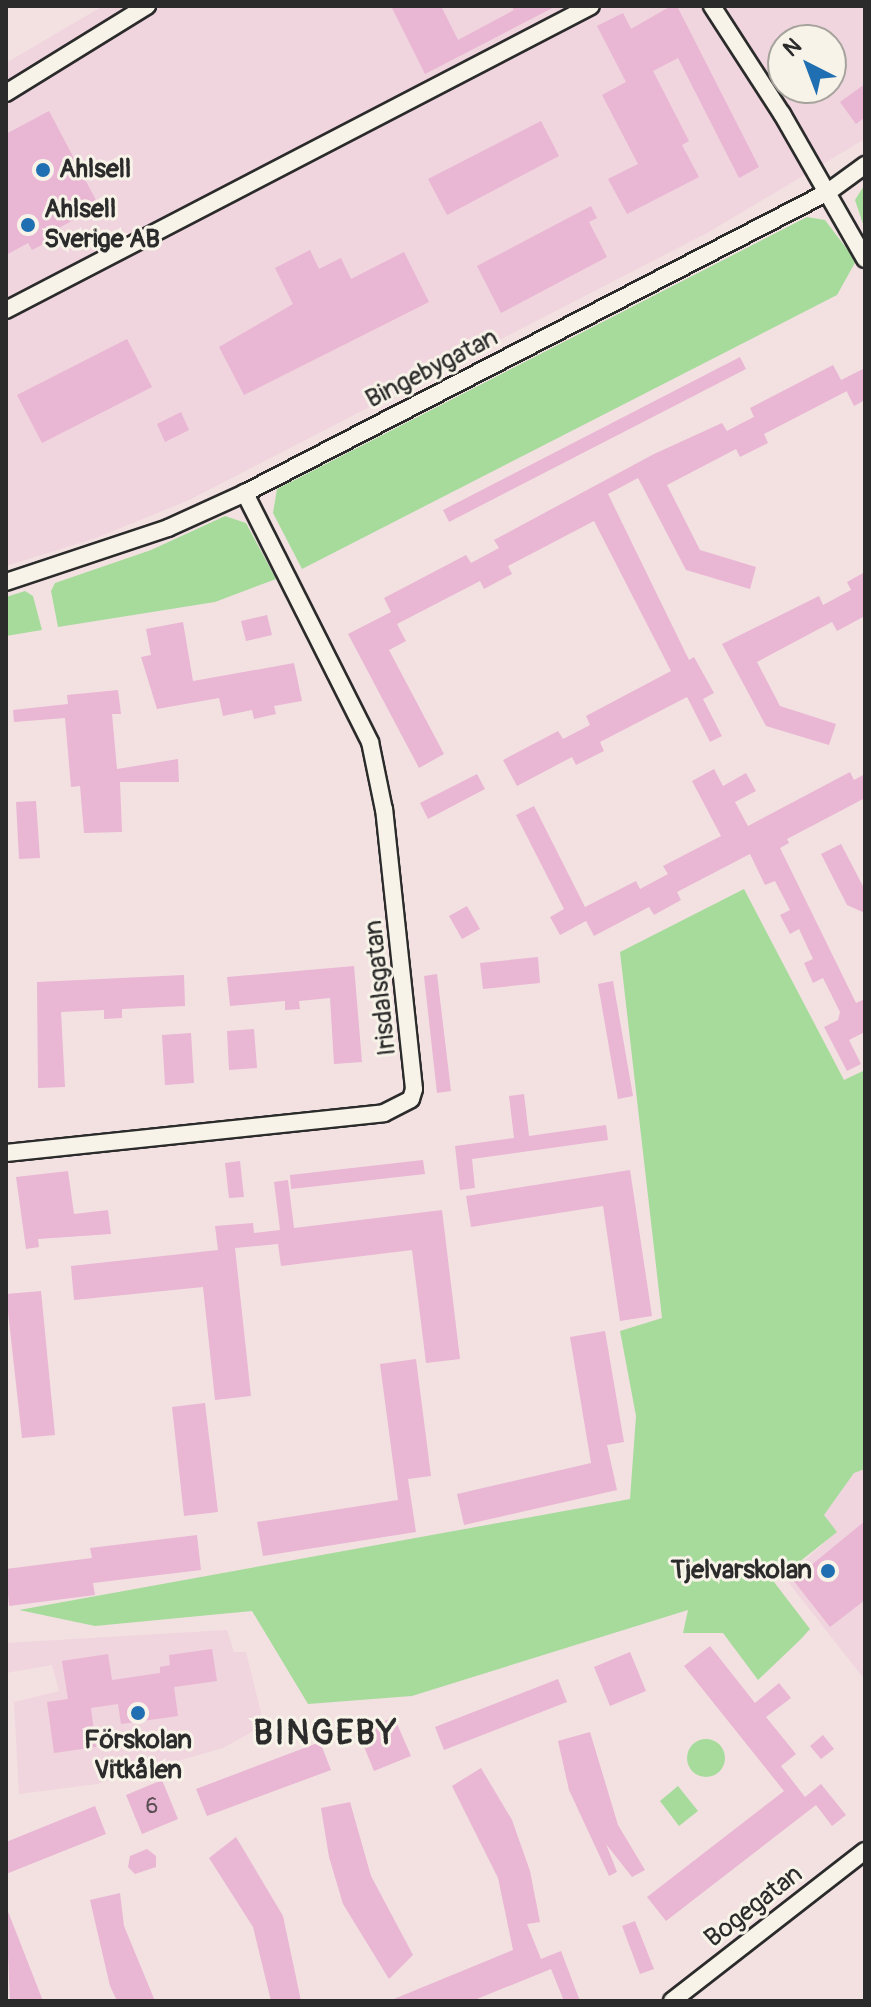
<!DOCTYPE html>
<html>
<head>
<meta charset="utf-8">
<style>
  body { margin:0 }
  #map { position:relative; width:871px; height:2007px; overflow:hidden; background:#f3e1e2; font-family:Pangolin,sans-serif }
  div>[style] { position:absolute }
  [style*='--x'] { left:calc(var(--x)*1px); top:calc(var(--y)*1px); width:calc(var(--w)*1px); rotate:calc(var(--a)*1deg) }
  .built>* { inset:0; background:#f0d4de }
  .green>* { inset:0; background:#a7db9c }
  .round { border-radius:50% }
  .building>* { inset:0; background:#e9b6d3 }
  .roads { filter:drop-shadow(2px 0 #2b2b2b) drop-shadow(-2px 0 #2b2b2b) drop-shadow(0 2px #2b2b2b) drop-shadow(0 -2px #2b2b2b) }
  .minor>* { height:16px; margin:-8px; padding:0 8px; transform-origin:8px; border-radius:8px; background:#f7f3e8 }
  .dots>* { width:22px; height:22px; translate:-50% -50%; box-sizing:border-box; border:4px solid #f7f3e8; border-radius:50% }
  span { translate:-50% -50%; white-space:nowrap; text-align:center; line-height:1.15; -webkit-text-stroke:6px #f7f3e8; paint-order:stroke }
  .number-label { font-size:22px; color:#5a4e55 }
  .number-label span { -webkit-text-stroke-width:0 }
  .poi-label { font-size:26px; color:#2b2b2b; font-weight:700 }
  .left { translate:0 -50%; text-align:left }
  .right { translate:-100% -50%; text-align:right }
  .street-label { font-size:26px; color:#2b2b2b }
  .district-label { font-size:34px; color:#2b2b2b; font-weight:700; letter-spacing:2px }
  .frame { position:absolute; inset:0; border:8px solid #2b2b2b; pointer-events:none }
  .north { position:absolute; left:767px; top:24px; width:80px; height:80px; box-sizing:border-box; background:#f7f3e8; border:2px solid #a5a39c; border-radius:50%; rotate:318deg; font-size:22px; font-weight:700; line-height:32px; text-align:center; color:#2b2b2b }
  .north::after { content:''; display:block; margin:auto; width:28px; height:36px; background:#1f6fb2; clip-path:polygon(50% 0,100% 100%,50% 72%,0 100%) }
</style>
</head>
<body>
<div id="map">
  <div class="built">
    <i style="clip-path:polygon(evenodd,103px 6px,865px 6px,865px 139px,707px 233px,189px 500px,96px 538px,6px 566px,6px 63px,103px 6px,783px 40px,831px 40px,831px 88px,783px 88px,783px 40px)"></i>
    <i style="clip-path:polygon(865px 1469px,865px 1680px,785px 1578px,836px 1532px,824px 1515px,854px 1473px)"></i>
    <i style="clip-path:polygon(227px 1630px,234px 1652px,246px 1652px,264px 1725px,223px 1748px,97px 1784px,19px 1794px,14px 1702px,59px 1691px,52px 1665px,6px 1673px,6px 1643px)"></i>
  </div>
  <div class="green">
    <i style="clip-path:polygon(865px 184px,865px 230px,855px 200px)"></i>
    <i style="clip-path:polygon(807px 217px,825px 220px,856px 261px,837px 295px,302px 569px,273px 513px,277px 489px)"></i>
    <i style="clip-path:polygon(225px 516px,246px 523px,276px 579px,215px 602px,58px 627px,51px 591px,55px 583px,151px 550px)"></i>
    <i style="clip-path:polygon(25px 591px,33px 596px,42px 630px,6px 636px,6px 597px)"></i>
    <i style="clip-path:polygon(744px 889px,844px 1080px,865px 1070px,865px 1469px,854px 1473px,824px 1515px,837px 1532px,774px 1582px,810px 1629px,800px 1640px,758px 1680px,723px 1633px,683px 1633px,688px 1610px,412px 1696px,308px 1704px,252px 1611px,95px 1626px,19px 1610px,630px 1499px,636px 1416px,620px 1331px,662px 1318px,620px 952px)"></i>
    <i class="round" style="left:687px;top:1739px;width:38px;height:38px"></i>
    <i style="clip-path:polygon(678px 1786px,698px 1811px,679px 1826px,660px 1801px)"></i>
  </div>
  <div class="building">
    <i style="clip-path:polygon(391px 6px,441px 6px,458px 40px,514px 10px,511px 6px,556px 6px,425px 74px)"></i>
    <i style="clip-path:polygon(671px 6px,677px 6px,759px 167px,739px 178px,678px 58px,653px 71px,689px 141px,682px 145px,699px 177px,627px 214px,608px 179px,638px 164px,602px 95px,626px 82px,597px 26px,623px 13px,631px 29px)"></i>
    <i style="clip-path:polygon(865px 84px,865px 117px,856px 124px,840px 102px)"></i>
    <i style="clip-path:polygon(49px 111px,99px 206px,44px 236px,47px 242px,32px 250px,28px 243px,6px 255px,6px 134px)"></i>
    <i style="clip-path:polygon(541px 121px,559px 156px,447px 215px,428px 179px)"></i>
    <i style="clip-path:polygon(591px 206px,597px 218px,589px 222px,607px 257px,501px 313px,477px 266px)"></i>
    <i style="clip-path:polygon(310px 250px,319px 269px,341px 258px,351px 279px,404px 252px,429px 302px,244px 395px,219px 347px,293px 304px,275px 268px)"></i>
    <i style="clip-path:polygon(127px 339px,152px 387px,42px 443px,17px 395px)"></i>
    <i style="clip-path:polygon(740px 357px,746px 369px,449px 522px,443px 510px)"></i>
    <i style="clip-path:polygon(833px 365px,847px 391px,764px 434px,768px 443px,740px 457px,736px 449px,667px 485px,700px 550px,756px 567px,750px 589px,686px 570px,638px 478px,608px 494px,689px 660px,694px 657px,714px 693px,703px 699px,722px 736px,710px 742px,687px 697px,600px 742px,604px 751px,576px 765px,572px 757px,517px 786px,503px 760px,558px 731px,563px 739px,590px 725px,586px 716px,671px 671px,594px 521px,508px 566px,512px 574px,484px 589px,480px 581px,397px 624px,406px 641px,389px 650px,444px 754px,419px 768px,348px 634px,391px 612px,384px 598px,466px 555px,471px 563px,499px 548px,494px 540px,654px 454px,722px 423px,727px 431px,740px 424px,754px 417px,750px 408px)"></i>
    <i style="clip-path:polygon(865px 368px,865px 400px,854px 406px,841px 380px)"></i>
    <i style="clip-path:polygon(181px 412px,189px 430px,165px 442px,157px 424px)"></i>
    <i style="clip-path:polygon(865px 572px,865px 616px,837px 631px,832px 622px,757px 662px,780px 706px,836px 724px,829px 745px,766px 726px,722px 644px,819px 596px,823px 605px,851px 590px,847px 582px)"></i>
    <i style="clip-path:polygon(267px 615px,272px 635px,246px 641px,241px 621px)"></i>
    <i style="clip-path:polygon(183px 622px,193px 681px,294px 663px,302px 701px,274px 706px,276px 714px,254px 719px,252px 710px,223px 716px,219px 698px,157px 709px,141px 657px,151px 655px,146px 629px)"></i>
    <i style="clip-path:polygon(118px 690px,121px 714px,112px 714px,117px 769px,178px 759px,179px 782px,120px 782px,122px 832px,84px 833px,80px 786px,71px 787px,65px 718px,14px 722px,13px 710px,68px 704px,67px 695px)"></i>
    <i style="clip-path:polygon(714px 769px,723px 786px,746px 773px,756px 791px,735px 802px,748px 826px,850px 772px,854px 780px,865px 774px,865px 798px,787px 839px,789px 843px,780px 848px,856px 1003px,865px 999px,865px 1032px,849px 1040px,861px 1064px,847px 1071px,824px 1027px,838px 1020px,840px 1012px,823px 978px,813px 983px,804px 963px,813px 959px,799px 929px,790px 934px,780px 915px,790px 910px,775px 881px,765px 885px,750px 854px,677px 892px,681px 900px,654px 915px,649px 907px,594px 936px,586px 921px,560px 935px,550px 917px,564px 909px,516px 815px,534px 806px,585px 907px,636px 881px,640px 889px,668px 874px,663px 866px,721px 836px,692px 781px)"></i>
    <i style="clip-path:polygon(477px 774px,485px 789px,428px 819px,420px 803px)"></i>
    <i style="clip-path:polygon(36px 801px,40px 858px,19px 859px,16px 802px)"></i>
    <i style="clip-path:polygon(841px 844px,865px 890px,865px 913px,847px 905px,821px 854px)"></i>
    <i style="clip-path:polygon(467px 906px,480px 929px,462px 939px,449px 916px)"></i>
    <i style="clip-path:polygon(538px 957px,540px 983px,483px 989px,480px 963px)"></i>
    <i style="clip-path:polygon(354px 966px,362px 1062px,334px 1064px,330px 998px,299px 1001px,300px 1009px,285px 1010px,285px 1001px,230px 1006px,227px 977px)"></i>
    <i style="clip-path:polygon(437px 974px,451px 1091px,437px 1093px,424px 976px)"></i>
    <i style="clip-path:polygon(184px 975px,185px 1006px,122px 1009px,122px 1018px,104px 1019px,104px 1010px,61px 1012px,65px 1087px,38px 1088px,37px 982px)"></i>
    <i style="clip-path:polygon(613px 981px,633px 1096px,618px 1099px,598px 984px)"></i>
    <i style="clip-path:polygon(254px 1029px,257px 1068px,229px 1070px,227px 1031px)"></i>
    <i style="clip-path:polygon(191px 1033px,194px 1083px,165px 1085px,162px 1035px)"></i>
    <i style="clip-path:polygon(524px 1094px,529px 1136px,606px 1125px,608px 1140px,472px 1159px,475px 1188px,460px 1190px,455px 1146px,514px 1138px,509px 1096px)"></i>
    <i style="clip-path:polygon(423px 1160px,425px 1174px,291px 1189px,290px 1175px)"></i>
    <i style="clip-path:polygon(240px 1161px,244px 1197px,229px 1198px,225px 1163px)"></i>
    <i style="clip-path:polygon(630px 1170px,652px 1316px,620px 1321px,603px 1206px,471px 1227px,466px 1196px)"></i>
    <i style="clip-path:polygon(68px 1171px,74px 1214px,108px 1210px,111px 1234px,38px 1239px,39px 1247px,26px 1249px,16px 1177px)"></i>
    <i style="clip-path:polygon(288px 1180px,294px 1228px,442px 1210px,460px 1359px,426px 1363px,412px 1250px,281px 1266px,278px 1244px,235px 1248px,251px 1396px,215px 1400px,203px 1287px,74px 1300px,71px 1266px,218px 1250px,215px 1226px,253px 1223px,254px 1233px,280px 1230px,274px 1182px)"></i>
    <i style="clip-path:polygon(41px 1291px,55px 1435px,22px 1438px,6px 1294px)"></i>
    <i style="clip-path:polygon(605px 1331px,624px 1442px,607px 1445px,617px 1490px,464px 1525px,457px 1494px,591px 1463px,570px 1337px)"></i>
    <i style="clip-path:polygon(416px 1359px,431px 1476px,408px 1479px,416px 1532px,263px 1556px,257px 1522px,398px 1500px,380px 1364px)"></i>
    <i style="clip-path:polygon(205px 1403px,218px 1512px,184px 1516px,172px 1407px)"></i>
    <i style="clip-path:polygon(865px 1521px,865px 1600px,830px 1627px,793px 1580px)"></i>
    <i style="clip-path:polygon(197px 1535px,201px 1570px,93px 1583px,95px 1595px,9px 1606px,6px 1569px,92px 1558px,90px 1548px)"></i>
    <i style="clip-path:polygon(710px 1646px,755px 1703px,779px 1683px,791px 1698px,766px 1717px,796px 1754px,781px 1766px,805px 1797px,821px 1784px,846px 1815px,832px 1826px,816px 1805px,666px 1921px,647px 1897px,784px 1791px,684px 1666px)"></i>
    <i style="clip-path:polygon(212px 1649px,217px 1681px,174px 1687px,178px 1716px,121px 1724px,118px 1704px,91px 1708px,96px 1747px,54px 1753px,47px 1702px,68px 1699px,62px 1661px,108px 1654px,112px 1680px,160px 1673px,160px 1667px,170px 1665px,169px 1655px)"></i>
    <i style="clip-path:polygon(630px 1652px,646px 1691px,610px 1706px,594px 1667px)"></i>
    <i style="clip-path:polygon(558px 1679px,567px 1702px,444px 1750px,435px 1727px)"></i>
    <i style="clip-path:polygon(394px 1717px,411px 1756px,374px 1771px,358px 1732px)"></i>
    <i style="clip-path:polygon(590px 1732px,618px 1825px,645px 1870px,632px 1877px,606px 1844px,617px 1872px,609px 1876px,569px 1790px,558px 1741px)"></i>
    <i style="clip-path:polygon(823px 1735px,834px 1749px,821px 1759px,810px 1746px)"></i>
    <i style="clip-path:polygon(320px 1742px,331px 1770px,207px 1816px,196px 1789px)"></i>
    <i style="clip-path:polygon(481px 1768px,512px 1820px,530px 1871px,540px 1922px,527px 1924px,541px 1959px,561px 1951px,580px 2001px,564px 2001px,551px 1969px,472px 2001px,389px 2001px,513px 1950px,498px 1878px,452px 1786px)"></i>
    <i style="clip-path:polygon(162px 1780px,178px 1819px,142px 1834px,126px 1795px)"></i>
    <i style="clip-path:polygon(350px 1802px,371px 1876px,413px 1955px,389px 1979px,343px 1904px,329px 1857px,321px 1808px)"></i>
    <i style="clip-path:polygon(95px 1806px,106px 1834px,6px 1874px,6px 1842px)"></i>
    <i style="clip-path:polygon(236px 1837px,283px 1916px,301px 2001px,271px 2001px,253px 1927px,209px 1858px)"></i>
    <i style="clip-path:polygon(147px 1849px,156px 1856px,156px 1867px,135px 1874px,128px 1867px,130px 1856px)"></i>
    <i style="clip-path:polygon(120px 1893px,124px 1926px,155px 2001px,117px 2001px,110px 1986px,90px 1900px)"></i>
    <i style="clip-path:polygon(6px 1909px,7px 1909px,43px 2001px,10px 2001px)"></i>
    <i style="clip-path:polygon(635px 1921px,654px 1969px,640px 1974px,622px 1926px)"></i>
  </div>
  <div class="roads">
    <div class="minor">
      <i style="--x:712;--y:6;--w:129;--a:57.1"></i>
      <i style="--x:782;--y:114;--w:167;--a:60.2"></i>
      <i style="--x:6;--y:93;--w:166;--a:-31.7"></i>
      <i style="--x:6;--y:310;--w:659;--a:-27.46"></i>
      <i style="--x:6;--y:582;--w:171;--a:-18.4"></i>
      <i style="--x:168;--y:528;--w:85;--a:-24.4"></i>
      <i style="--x:245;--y:493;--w:656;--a:-27.31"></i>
      <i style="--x:828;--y:192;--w:46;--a:-36.1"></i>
      <i style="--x:6;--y:1153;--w:380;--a:-6"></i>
      <i style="--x:384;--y:1113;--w:30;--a:-27"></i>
      <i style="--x:411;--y:1099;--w:10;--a:-73"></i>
      <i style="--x:414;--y:1089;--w:281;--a:-96.1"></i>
      <i style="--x:384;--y:810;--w:69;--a:-101.6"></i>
      <i style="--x:370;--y:742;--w:279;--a:-116.7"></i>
      <i style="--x:672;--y:2001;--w:244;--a:-37.9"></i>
    </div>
  </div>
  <div class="dots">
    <i style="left:43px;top:170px;background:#1f6fb2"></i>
    <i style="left:28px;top:225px;background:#1f6fb2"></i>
    <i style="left:828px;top:1571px;background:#1f6fb2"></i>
    <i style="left:138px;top:1713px;background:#1f6fb2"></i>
  </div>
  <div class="number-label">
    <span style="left:152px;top:1807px">6</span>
  </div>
  <div class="poi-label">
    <span class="left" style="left:59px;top:170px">Ahlsell</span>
    <span class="left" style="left:44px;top:225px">Ahlsell<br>Sverige AB</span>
    <span class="right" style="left:812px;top:1571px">Tjelvarskolan</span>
    <span style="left:138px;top:1756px">Förskolan<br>Vitkålen</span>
  </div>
  <div class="street-label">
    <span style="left:432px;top:369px;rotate:-27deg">Bingebygatan</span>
    <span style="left:381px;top:988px;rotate:-96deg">Irisdalsgatan</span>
    <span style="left:754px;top:1907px;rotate:-38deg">Bogegatan</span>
  </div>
  <div class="district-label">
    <span style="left:326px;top:1734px">BINGEBY</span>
  </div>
  <div class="frame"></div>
  <div class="north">N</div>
</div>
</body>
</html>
